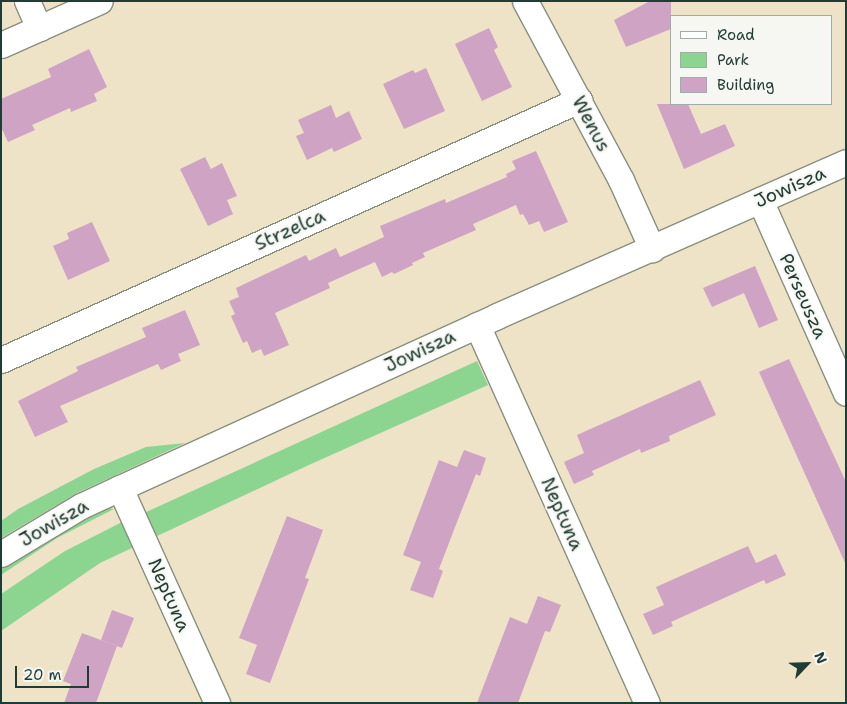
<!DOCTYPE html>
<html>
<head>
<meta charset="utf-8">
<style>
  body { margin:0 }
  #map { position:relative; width:847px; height:704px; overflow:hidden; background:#eee3c7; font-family:"Shantell Sans",sans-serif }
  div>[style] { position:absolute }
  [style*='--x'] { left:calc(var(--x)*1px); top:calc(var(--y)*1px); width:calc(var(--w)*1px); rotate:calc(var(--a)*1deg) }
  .green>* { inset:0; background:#8bd591 }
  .building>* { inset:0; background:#cfa3c3 }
  .roads { filter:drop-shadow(1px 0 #86907e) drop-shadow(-1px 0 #86907e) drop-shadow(0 1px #86907e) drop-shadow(0 -1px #86907e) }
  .minor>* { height:25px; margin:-12.5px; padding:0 12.5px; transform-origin:12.5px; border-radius:12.5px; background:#fff }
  span { translate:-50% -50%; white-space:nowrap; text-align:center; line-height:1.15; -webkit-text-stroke:4px #f6f6f2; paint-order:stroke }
  .street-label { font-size:19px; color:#1f3d34 }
  .frame { position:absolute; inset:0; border:2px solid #1f3d34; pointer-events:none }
  .legend { position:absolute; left:670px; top:15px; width:162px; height:90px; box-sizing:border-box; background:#f6f6f2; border:1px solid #a0aca6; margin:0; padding:6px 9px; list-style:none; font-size:15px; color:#1f3d34 }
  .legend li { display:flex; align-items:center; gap:10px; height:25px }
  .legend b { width:25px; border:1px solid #a0aca6 }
  .north { position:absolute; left:782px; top:639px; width:50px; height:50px; -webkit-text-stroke:4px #f6f6f2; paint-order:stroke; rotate:66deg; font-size:14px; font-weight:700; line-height:20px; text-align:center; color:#1f3d34 }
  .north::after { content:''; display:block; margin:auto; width:18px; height:22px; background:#1f3d34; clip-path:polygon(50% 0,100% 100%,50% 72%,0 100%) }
  .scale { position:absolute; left:15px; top:666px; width:74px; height:22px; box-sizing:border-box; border:2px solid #1f3d34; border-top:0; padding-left:6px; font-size:15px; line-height:18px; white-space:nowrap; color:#1f3d34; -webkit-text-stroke:4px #f6f6f2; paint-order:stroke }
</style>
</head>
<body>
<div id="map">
  <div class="green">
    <i style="clip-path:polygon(477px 361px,488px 385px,311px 464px,155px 537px,144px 513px)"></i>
    <i style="clip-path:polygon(185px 443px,77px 493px,1px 538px,1px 521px,18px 509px,94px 469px,146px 447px)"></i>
    <i style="clip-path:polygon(109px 508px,114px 509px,57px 538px,1px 575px,1px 569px,46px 540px)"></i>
    <i style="clip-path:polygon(126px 520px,134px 547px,100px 563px,1px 631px,1px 594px,65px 551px)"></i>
  </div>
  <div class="building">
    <i style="clip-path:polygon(650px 1px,671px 1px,671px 29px,626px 47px,614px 20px)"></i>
    <i style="clip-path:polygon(489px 28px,498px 47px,494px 50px,512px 87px,482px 101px,455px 44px)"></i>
    <i style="clip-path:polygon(89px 49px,107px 87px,94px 94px,97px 101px,71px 112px,70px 108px,32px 125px,35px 130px,8px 142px,1px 127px,1px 99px,51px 77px,48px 69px)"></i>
    <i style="clip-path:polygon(426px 68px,445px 111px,404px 129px,383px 84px,413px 70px,415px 73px)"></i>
    <i style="clip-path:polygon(657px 104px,688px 104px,701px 134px,725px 124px,735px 146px,684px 169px)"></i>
    <i style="clip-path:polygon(331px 105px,336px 118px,349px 111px,362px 139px,334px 152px,332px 148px,307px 160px,296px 136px,304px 133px,298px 120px)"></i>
    <i style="clip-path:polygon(536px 151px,568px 222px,544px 232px,539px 221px,529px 225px,523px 214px,520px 215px,516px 205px,473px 224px,476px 230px,423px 253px,425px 257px,412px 263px,413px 265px,394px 274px,392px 272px,382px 277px,375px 262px,328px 283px,330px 288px,275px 313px,289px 345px,264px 356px,261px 349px,252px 353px,247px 341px,243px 343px,231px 316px,235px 314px,229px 301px,239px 297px,236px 288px,306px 255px,309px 261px,336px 248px,340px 257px,384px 237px,380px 226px,445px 199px,446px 203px,507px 177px,506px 174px,516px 169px,512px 161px)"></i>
    <i style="clip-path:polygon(205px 157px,211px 169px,222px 163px,237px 196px,227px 200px,233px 214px,208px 226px,180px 169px)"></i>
    <i style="clip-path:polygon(92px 222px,110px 261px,68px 280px,53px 246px,69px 239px,67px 233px)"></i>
    <i style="clip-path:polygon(755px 266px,778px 320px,759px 328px,744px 293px,712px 307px,703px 288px)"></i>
    <i style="clip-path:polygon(185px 310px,200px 345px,178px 354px,181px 361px,161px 370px,158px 364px,60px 406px,68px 422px,35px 437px,18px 401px,78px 371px,76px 367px,146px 337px,142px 328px)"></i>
    <i style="clip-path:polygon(789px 359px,846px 482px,846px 565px,759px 372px)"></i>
    <i style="clip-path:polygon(700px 380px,716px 415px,669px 436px,670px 441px,641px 453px,640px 449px,592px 471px,594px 475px,574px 484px,564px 462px,584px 453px,577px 435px)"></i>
    <i style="clip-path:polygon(464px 450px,486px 458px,480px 476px,476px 474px,457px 522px,439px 569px,443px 571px,433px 598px,410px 590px,421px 562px,403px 555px,439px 460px,457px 467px)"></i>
    <i style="clip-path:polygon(287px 516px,323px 530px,305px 578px,309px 579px,270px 683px,246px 674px,257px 645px,239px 638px)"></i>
    <i style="clip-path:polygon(748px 546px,756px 563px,776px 554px,786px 575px,766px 584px,764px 580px,671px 622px,673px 626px,653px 635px,643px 614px,664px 605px,656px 587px)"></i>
    <i style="clip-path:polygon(538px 596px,561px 605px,550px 632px,545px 631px,518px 703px,477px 703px,510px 617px,527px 624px)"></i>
    <i style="clip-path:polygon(112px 610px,134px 618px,122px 648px,101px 640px)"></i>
    <i style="clip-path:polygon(82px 633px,117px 646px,96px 703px,64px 703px,71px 684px,63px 681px)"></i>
  </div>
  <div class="roads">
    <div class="minor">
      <i style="--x:27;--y:1;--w:30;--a:66"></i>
      <i style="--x:525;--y:1;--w:203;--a:61.8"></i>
      <i style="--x:621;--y:180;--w:76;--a:65.8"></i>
      <i style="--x:1;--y:45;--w:108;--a:-24"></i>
      <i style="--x:760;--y:200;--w:211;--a:66"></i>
      <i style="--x:477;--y:325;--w:414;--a:65.8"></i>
      <i style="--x:1;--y:360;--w:634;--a:-24.22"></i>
      <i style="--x:120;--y:488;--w:236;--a:65.7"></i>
      <i style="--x:1;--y:554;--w:93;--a:-31"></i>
      <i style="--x:81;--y:506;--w:43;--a:-24.8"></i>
      <i style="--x:120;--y:488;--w:414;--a:-24.5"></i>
      <i style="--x:497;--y:316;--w:381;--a:-23.8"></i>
    </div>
  </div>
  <div class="street-label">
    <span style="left:591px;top:124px;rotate:62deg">Wenus</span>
    <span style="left:790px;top:187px;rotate:-24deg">Jowisza</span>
    <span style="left:290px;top:230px;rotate:-24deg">Strzelca</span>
    <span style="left:803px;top:296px;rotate:66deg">Perseusza</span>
    <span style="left:420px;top:351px;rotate:-25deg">Jowisza</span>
    <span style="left:562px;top:514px;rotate:66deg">Neptuna</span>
    <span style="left:54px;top:523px;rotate:-30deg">Jowisza</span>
    <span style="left:169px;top:595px;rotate:66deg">Neptuna</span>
  </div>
  <div class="frame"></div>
  <ul class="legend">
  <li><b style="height:6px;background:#fff"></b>Road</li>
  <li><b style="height:14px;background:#8bd591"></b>Park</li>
  <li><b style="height:14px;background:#cfa3c3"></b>Building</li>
  </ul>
  <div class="north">N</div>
  <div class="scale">20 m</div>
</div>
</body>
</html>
